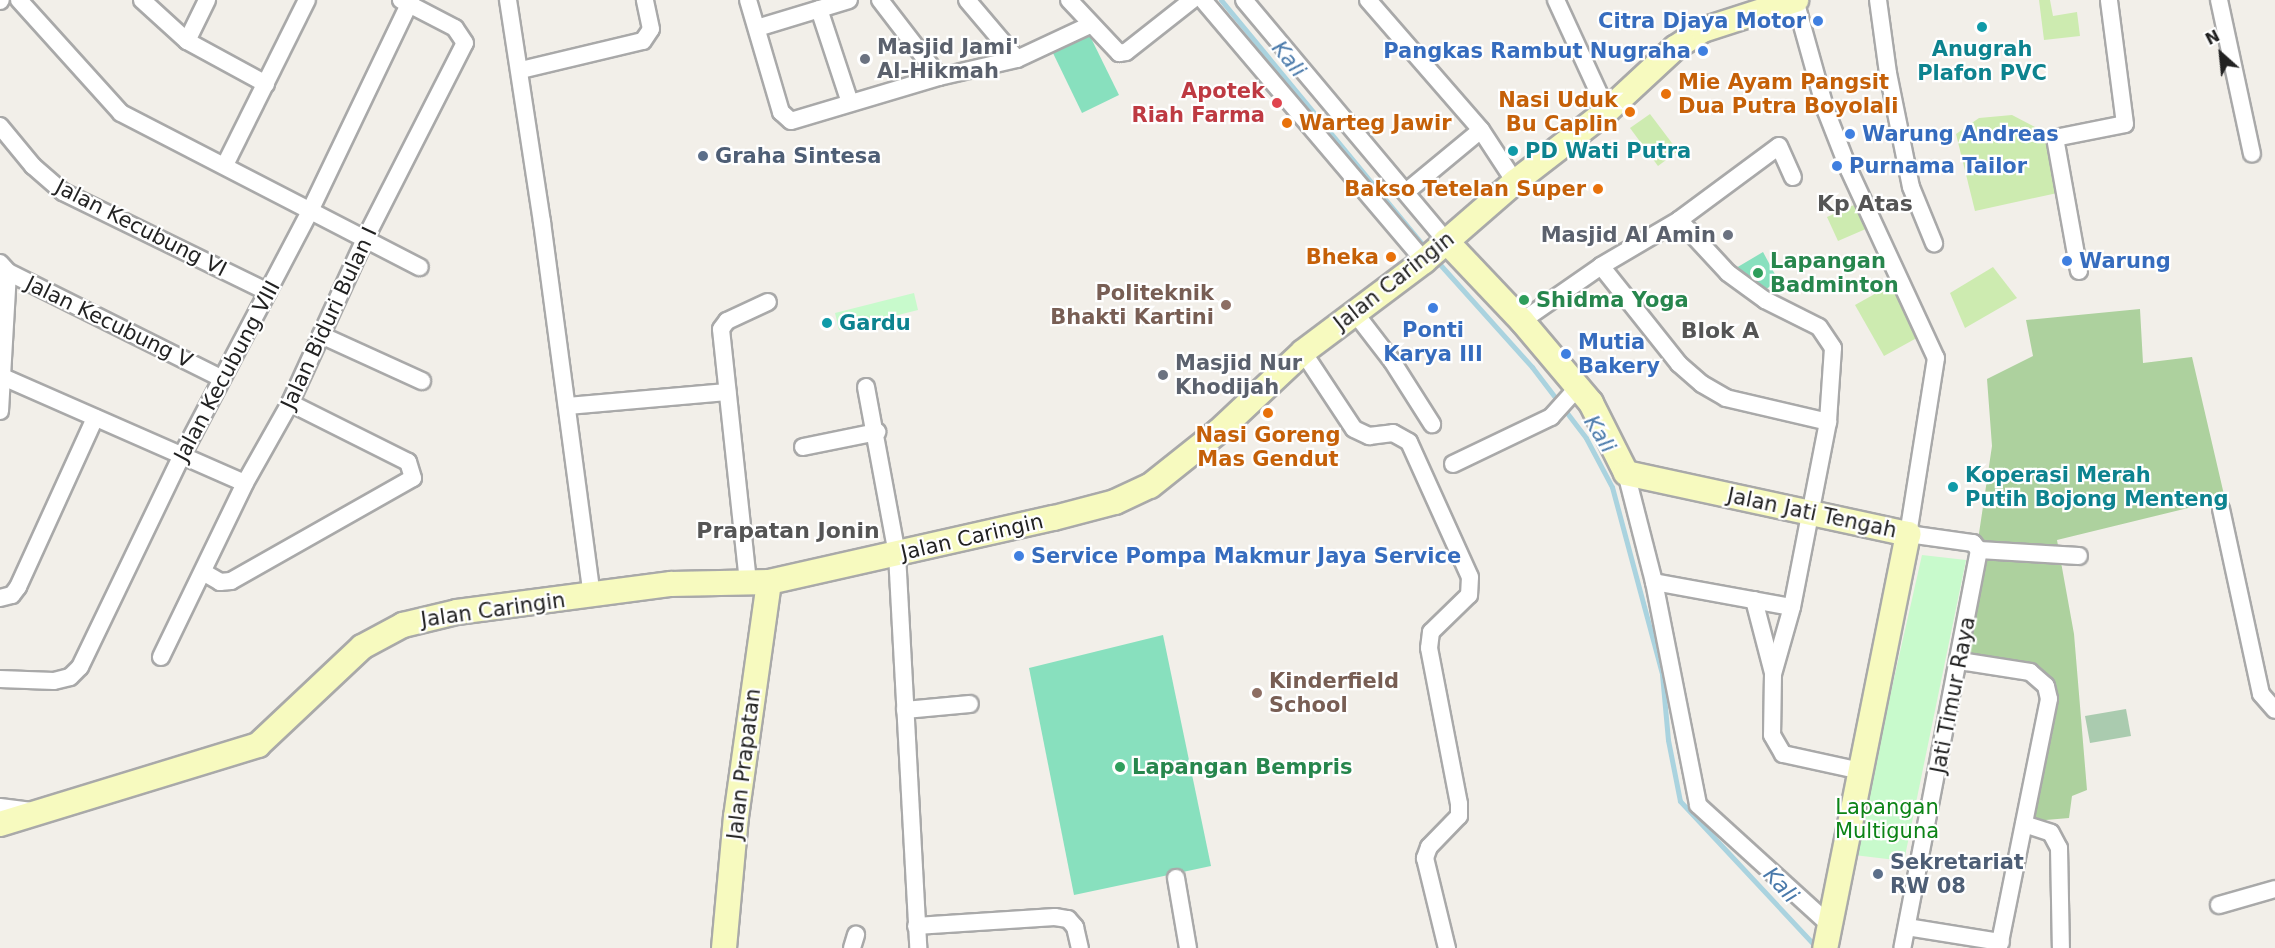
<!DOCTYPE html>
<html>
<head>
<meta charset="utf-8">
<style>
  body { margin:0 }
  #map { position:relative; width:2275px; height:948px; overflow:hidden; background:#f2efe9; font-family:"DejaVu Sans",sans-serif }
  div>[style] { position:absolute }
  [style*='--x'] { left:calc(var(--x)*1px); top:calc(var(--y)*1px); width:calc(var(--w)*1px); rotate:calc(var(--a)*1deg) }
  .grass>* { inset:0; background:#cdebb0 }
  .forest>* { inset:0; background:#add19e }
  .cemetery>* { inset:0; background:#aacbaf }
  .park>* { inset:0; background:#c8facc }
  .pitch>* { inset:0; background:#88e0be }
  .stream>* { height:5px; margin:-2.5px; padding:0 2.5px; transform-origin:2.5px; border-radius:2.5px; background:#aad3df }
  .roads { filter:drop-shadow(2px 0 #a9a9a9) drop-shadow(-2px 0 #a9a9a9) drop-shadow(0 2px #a9a9a9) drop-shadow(0 -2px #a9a9a9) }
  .street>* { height:16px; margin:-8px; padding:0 8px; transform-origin:8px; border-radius:8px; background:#fff }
  .secondary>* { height:24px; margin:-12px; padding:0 12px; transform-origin:12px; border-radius:12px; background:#f7fabf }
  .dots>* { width:16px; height:16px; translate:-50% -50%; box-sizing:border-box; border:3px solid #fff; border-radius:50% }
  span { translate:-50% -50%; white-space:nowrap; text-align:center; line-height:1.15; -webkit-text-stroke:4.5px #fff; paint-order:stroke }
  .shop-label { font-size:21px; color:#366cbe; font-weight:700 }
  .right { translate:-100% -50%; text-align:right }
  .left { translate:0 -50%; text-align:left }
  .worship-label { font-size:21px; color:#5b616d; font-weight:700 }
  .culture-label { font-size:21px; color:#0d838f; font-weight:700 }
  .food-label { font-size:21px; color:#c56008; font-weight:700 }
  .health-label { font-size:21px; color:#be3a42; font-weight:700 }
  .service-label { font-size:21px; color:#4e5e75; font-weight:700 }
  .street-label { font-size:21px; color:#222 }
  .leisure-label { font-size:21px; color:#27864d; font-weight:700 }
  .education-label { font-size:21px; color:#785e54; font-weight:700 }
  .park-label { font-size:21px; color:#0c8416 }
  .water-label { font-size:22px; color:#4a7aab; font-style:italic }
  .neighbourhood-label { font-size:22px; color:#555; font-weight:700 }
  .north { position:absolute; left:2191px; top:24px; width:60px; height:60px; -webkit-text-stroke:4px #fff; paint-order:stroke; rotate:333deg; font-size:16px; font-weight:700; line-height:24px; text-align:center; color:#222 }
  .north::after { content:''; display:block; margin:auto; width:21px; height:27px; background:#222; clip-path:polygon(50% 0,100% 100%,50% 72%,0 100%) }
</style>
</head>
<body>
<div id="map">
  <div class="grass">
    <i style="clip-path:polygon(2039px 0,2050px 0,2053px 16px,2077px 12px,2080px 36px,2044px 40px)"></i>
    <i style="clip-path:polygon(1650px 114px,1678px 151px,1658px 166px,1630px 128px)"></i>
    <i style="clip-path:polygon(2012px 115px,2035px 127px,2051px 140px,2062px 192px,1975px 211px,1956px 134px,1979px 118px)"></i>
    <i style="clip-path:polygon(1863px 201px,1875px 225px,1838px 241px,1827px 217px)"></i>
    <i style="clip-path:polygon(1993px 267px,2017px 298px,1965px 328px,1950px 293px)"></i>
    <i style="clip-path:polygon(1898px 281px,1924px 334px,1884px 356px,1855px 305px)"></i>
  </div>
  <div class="forest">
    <i style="clip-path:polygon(2140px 309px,2143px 363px,2192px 357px,2225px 499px,2057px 540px,2074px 634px,2087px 790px,2072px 796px,2069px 818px,2034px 821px,2046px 686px,2039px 677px,1960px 661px,1992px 446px,1987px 379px,2033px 356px,2026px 320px)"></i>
  </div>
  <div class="cemetery">
    <i style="clip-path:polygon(2126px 709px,2131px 736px,2090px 743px,2085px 716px)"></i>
  </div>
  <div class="park">
    <i style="clip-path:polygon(914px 293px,918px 310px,839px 330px,835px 313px)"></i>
    <i style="clip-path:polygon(1922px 555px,1966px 560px,1904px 861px,1854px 855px)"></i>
  </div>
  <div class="pitch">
    <i style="clip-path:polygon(1089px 34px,1119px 95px,1082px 113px,1052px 51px)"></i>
    <i style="clip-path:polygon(1763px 252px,1778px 280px,1764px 291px,1736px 268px)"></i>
    <i style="clip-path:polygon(1163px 635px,1211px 866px,1074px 895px,1029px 668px)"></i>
  </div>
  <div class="stream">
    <i style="--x:1221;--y:0;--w:325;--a:50.5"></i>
    <i style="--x:1436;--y:260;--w:144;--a:48.1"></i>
    <i style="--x:1532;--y:367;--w:89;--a:52.7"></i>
    <i style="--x:1586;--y:438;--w:55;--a:62"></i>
    <i style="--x:1612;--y:487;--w:194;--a:75"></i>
    <i style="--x:1662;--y:674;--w:66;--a:84.8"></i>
    <i style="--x:1668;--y:740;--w:62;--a:78.9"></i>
    <i style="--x:1680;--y:801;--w:201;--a:47"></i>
  </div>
  <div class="roads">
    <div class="street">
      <i style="--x:19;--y:0;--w:152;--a:47.9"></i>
      <i style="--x:121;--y:113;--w:336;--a:27.3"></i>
      <i style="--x:142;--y:0;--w:61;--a:42.3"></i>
      <i style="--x:187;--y:41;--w:90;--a:28.6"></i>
      <i style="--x:508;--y:0;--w:225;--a:81.3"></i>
      <i style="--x:542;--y:222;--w:377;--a:82.4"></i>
      <i style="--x:748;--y:0;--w:117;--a:73.6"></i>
      <i style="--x:781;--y:112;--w:13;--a:42"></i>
      <i style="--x:791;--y:121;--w:154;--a:-16.6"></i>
      <i style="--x:939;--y:77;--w:80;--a:-13"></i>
      <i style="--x:1017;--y:59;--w:81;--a:-25"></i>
      <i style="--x:880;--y:0;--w:97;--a:52.5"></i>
      <i style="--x:967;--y:0;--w:77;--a:49.7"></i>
      <i style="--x:1069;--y:0;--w:73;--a:46.7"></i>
      <i style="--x:1119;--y:53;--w:7;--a:-8"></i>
      <i style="--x:1126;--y:52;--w:84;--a:-38.2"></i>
      <i style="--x:1203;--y:0;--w:342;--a:49.7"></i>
      <i style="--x:1244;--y:0;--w:314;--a:50"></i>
      <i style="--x:1368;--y:0;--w:172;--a:49"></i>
      <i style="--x:1481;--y:130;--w:62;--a:56.8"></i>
      <i style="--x:1556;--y:0;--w:122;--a:65.3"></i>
      <i style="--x:1795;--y:0;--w:115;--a:74.4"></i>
      <i style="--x:1826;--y:111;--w:63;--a:68.7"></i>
      <i style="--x:1849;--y:170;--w:207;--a:65.2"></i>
      <i style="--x:1936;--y:358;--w:178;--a:99"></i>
      <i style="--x:1908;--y:534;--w:66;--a:7.9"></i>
      <i style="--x:1973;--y:543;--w:9;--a:49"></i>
      <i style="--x:1979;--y:550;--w:405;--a:100.9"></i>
      <i style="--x:1878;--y:0;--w:74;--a:82.2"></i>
      <i style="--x:1888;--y:73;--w:116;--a:78.6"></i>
      <i style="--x:1911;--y:187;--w:61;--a:67.7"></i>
      <i style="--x:2219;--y:0;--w:157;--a:77.9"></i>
      <i style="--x:0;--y:1;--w:1;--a:-45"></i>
      <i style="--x:819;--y:9;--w:99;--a:71.7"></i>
      <i style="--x:757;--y:28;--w:96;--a:-16.9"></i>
      <i style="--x:187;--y:41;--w:46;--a:-64"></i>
      <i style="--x:521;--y:70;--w:125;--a:-13.4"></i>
      <i style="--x:643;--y:41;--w:14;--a:-56"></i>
      <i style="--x:651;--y:29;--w:30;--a:-102"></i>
      <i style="--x:0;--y:126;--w:52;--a:50.5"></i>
      <i style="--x:33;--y:166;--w:40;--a:41"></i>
      <i style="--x:63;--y:192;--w:228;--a:26"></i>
      <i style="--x:225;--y:165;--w:184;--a:-63.6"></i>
      <i style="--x:1406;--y:192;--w:97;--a:-39.6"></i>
      <i style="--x:1679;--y:220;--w:72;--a:47.2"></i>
      <i style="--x:1728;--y:273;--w:46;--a:36.1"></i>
      <i style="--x:1765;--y:300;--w:60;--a:26.6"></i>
      <i style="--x:1819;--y:327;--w:25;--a:56"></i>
      <i style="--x:1833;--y:348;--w:74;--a:93.9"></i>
      <i style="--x:1828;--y:422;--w:188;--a:101"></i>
      <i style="--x:1792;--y:607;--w:70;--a:105.8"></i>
      <i style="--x:1773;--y:674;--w:61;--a:90.9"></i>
      <i style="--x:1772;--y:735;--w:22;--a:60"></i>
      <i style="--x:1783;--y:754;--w:80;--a:12.3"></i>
      <i style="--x:0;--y:263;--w:12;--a:48"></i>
      <i style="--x:8;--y:272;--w:238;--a:26.5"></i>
      <i style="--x:1601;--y:266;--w:125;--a:51.5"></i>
      <i style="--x:1679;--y:364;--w:30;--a:41"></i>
      <i style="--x:1702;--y:384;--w:28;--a:30"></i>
      <i style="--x:1726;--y:398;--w:105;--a:13.2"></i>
      <i style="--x:2079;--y:271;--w:135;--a:-100.2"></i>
      <i style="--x:2055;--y:138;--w:71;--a:-11.3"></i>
      <i style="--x:2125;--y:124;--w:125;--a:-97.4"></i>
      <i style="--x:1355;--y:313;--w:61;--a:52.4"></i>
      <i style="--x:1392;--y:361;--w:75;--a:57.6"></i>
      <i style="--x:1522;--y:321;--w:96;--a:-34.8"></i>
      <i style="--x:1601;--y:266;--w:91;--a:-30.5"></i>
      <i style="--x:1679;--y:220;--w:124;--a:-36.5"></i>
      <i style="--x:1779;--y:146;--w:34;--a:66"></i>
      <i style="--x:321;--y:335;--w:111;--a:24.5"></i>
      <i style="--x:1303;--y:352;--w:92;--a:56.5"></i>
      <i style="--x:1354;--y:429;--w:17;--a:25"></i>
      <i style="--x:1369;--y:436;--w:24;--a:-7"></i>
      <i style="--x:1393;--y:433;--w:18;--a:29"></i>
      <i style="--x:1409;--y:442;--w:148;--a:65.7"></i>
      <i style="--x:1470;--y:577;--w:18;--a:93"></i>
      <i style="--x:1469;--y:595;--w:53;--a:135.8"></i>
      <i style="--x:1431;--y:632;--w:16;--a:97"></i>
      <i style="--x:1429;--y:648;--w:159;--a:79.1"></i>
      <i style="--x:1459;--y:804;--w:12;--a:90"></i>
      <i style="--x:1459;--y:816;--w:43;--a:134.1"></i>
      <i style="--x:1429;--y:847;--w:12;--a:110"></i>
      <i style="--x:1425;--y:858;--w:93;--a:76.3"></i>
      <i style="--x:3;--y:377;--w:264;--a:23.7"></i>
      <i style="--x:866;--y:387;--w:170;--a:79.5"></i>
      <i style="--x:897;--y:554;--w:395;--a:86.9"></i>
      <i style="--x:567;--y:406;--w:161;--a:-5"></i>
      <i style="--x:0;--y:411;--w:139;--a:-86.7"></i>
      <i style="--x:803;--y:447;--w:76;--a:-11.5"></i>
      <i style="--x:1453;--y:464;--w:109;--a:-25.6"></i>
      <i style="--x:1551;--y:417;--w:40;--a:-48"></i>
      <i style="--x:1626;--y:473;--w:113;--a:75.6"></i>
      <i style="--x:1654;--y:582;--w:227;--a:78.8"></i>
      <i style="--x:1698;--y:805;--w:177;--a:42.3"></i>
      <i style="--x:2221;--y:509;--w:189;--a:77.8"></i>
      <i style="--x:2261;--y:694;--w:21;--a:49"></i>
      <i style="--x:1979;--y:550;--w:100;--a:3.4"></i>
      <i style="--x:203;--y:572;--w:20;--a:30"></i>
      <i style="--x:220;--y:582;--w:11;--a:-5"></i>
      <i style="--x:231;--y:581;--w:209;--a:-29.5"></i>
      <i style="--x:413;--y:478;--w:17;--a:-107"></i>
      <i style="--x:408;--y:462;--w:132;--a:-153.4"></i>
      <i style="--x:748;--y:582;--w:254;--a:-96.1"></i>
      <i style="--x:721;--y:329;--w:10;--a:-53"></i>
      <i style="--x:727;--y:321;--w:45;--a:-24.9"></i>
      <i style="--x:1654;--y:582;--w:140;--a:10.3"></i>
      <i style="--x:0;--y:598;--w:12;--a:-14"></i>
      <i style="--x:12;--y:595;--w:10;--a:-53"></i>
      <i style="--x:18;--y:587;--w:186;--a:-65.5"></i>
      <i style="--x:1754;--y:600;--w:75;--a:75.4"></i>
      <i style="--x:161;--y:657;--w:193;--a:-64.2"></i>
      <i style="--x:245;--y:483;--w:92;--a:-60.6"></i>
      <i style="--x:290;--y:403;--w:178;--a:-65.4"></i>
      <i style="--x:364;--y:241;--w:222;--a:-63"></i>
      <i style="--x:465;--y:43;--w:18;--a:-124"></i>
      <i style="--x:455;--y:28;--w:61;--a:-152.6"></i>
      <i style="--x:1960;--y:661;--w:71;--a:8.9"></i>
      <i style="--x:2030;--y:672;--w:21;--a:41"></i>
      <i style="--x:2046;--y:686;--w:13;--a:77"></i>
      <i style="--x:2049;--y:699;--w:254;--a:101.4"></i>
      <i style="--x:0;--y:679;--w:54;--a:2.1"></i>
      <i style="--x:54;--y:681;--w:16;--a:-14"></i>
      <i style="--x:70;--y:677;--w:14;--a:-45"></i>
      <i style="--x:80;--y:667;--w:233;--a:-64.3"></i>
      <i style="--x:181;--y:457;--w:276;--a:-62.3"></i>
      <i style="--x:309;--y:213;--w:236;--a:-64.4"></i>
      <i style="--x:905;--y:710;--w:65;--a:-5.3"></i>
      <i style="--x:0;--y:807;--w:32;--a:7"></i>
      <i style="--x:2024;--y:824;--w:28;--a:18"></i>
      <i style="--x:2051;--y:833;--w:17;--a:62"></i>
      <i style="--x:2059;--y:848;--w:100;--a:88.9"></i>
      <i style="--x:1176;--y:878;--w:71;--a:80.3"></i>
      <i style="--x:2219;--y:905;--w:58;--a:-15.9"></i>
      <i style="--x:916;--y:926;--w:139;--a:-3.7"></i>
      <i style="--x:1055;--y:917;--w:13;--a:9"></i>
      <i style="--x:1068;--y:919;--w:11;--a:49"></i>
      <i style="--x:1075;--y:927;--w:22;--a:77"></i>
      <i style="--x:1907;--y:927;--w:95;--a:9.1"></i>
      <i style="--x:852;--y:948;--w:14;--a:-73"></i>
    </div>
    <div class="secondary">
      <i style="--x:1446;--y:241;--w:110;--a:46.5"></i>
      <i style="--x:1522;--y:321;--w:107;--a:49.9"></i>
      <i style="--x:1591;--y:403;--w:78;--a:63.4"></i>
      <i style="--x:1626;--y:473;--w:289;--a:12.2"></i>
      <i style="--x:1908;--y:534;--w:422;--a:101.3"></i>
      <i style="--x:0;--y:824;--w:270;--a:-17"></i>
      <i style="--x:258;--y:745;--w:143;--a:-43.3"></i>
      <i style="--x:362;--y:647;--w:47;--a:-28.2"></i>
      <i style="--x:403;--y:625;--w:56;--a:-13.5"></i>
      <i style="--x:457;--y:612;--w:216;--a:-7.5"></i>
      <i style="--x:671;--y:584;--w:98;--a:-1.2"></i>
      <i style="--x:769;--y:582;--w:292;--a:-12.7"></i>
      <i style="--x:1054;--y:518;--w:63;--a:-14.7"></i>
      <i style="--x:1115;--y:502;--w:38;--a:-25"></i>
      <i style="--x:1150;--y:486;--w:88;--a:-38.6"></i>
      <i style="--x:1219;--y:431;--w:115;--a:-43.2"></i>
      <i style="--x:1303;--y:352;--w:151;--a:-36.9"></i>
      <i style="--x:1424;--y:261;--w:121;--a:-41"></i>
      <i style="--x:1515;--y:182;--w:116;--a:-37.7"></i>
      <i style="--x:1607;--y:111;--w:93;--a:-42.8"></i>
      <i style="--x:1675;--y:48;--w:33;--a:-33"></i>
      <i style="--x:1703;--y:30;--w:98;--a:-17.9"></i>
      <i style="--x:724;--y:948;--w:132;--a:-84.8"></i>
      <i style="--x:736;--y:817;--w:237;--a:-82"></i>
    </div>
  </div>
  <div class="dots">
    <i style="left:1818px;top:21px;background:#3f7fe0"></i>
    <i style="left:1982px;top:27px;background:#0f9aa8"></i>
    <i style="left:1703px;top:51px;background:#3f7fe0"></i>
    <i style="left:865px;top:59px;background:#6b7280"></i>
    <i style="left:1666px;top:94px;background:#e8710a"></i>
    <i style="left:1277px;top:103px;background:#e0444e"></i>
    <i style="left:1630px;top:112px;background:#e8710a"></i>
    <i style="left:1287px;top:123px;background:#e8710a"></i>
    <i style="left:1850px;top:134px;background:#3f7fe0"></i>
    <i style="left:1513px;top:151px;background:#0f9aa8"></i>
    <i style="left:703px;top:156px;background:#5c6f8a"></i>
    <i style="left:1837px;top:166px;background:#3f7fe0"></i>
    <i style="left:1598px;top:189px;background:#e8710a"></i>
    <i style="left:1728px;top:235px;background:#6b7280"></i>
    <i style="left:1391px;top:257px;background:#e8710a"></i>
    <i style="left:2067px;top:261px;background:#3f7fe0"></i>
    <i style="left:1758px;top:273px;background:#2e9e5b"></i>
    <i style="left:1524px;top:300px;background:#2e9e5b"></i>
    <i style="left:1226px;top:305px;background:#8d6e63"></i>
    <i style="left:1433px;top:308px;background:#3f7fe0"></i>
    <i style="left:827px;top:323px;background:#0f9aa8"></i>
    <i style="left:1566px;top:354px;background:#3f7fe0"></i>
    <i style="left:1163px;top:375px;background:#6b7280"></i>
    <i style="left:1268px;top:413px;background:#e8710a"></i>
    <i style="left:1953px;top:487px;background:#0f9aa8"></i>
    <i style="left:1019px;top:556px;background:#3f7fe0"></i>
    <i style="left:1257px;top:693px;background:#8d6e63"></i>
    <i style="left:1120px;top:767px;background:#2e9e5b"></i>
    <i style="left:1878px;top:874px;background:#5c6f8a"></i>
  </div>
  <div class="shop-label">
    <span class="right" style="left:1806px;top:21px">Citra Djaya Motor</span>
    <span class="right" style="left:1691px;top:51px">Pangkas Rambut Nugraha</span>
    <span class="left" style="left:1862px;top:134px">Warung Andreas</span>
    <span class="left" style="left:1849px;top:166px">Purnama Tailor</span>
    <span class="left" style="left:2079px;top:261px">Warung</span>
    <span style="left:1433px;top:342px">Ponti<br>Karya III</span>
    <span class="left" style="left:1578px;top:354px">Mutia<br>Bakery</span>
    <span class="left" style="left:1031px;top:556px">Service Pompa Makmur Jaya Service</span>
  </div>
  <div class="worship-label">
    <span class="left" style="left:877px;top:59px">Masjid Jami'<br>Al-Hikmah</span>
    <span class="right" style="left:1716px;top:235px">Masjid Al Amin</span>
    <span class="left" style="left:1175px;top:375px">Masjid Nur<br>Khodijah</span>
  </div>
  <div class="culture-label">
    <span style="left:1982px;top:61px">Anugrah<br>Plafon PVC</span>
    <span class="left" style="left:1525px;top:151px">PD Wati Putra</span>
    <span class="left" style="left:839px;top:323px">Gardu</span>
    <span class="left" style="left:1965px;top:487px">Koperasi Merah<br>Putih Bojong Menteng</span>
  </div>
  <div class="food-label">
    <span class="left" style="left:1678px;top:94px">Mie Ayam Pangsit<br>Dua Putra Boyolali</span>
    <span class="right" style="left:1618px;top:112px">Nasi Uduk<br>Bu Caplin</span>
    <span class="left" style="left:1299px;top:123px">Warteg Jawir</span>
    <span class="right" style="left:1586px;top:189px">Bakso Tetelan Super</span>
    <span class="right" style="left:1379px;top:257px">Bheka</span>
    <span style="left:1268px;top:447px">Nasi Goreng<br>Mas Gendut</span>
  </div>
  <div class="health-label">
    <span class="right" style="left:1265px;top:103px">Apotek<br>Riah Farma</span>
  </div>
  <div class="service-label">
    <span class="left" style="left:715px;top:156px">Graha Sintesa</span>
    <span class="left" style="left:1890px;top:874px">Sekretariat<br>RW 08</span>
  </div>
  <div class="street-label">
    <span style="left:141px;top:228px;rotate:27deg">Jalan Kecubung VI</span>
    <span style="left:1394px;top:281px;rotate:-38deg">Jalan Caringin</span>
    <span style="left:329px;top:318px;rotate:-65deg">Jalan Biduri Bulan I</span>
    <span style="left:109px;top:322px;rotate:26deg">Jalan Kecubung V</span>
    <span style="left:227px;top:371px;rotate:-62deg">Jalan Kecubung VIII</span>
    <span style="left:1812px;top:513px;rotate:12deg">Jalan Jati Tengah</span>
    <span style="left:972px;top:537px;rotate:-13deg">Jalan Caringin</span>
    <span style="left:493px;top:610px;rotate:-8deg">Jalan Caringin</span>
    <span style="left:1953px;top:695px;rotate:-79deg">Jati Timur Raya</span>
    <span style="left:744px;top:764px;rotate:-83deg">Jalan Prapatan</span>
  </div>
  <div class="leisure-label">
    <span class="left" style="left:1770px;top:273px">Lapangan<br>Badminton</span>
    <span class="left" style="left:1536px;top:300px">Shidma Yoga</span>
    <span class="left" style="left:1132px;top:767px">Lapangan Bempris</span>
  </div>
  <div class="education-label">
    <span class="right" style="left:1214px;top:305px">Politeknik<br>Bhakti Kartini</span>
    <span class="left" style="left:1269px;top:693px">Kinderfield<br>School</span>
  </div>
  <div class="park-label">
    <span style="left:1887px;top:819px">Lapangan<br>Multiguna</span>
  </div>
  <div class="water-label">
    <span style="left:1289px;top:59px;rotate:51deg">Kali</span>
    <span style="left:1600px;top:434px;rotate:58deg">Kali</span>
    <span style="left:1781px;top:885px;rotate:47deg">Kali</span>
  </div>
  <div class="neighbourhood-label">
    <span style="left:1865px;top:204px">Kp Atas</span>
    <span style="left:1720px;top:331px">Blok A</span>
    <span style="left:788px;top:531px">Prapatan Jonin</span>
  </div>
  <div class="north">N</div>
</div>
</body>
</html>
